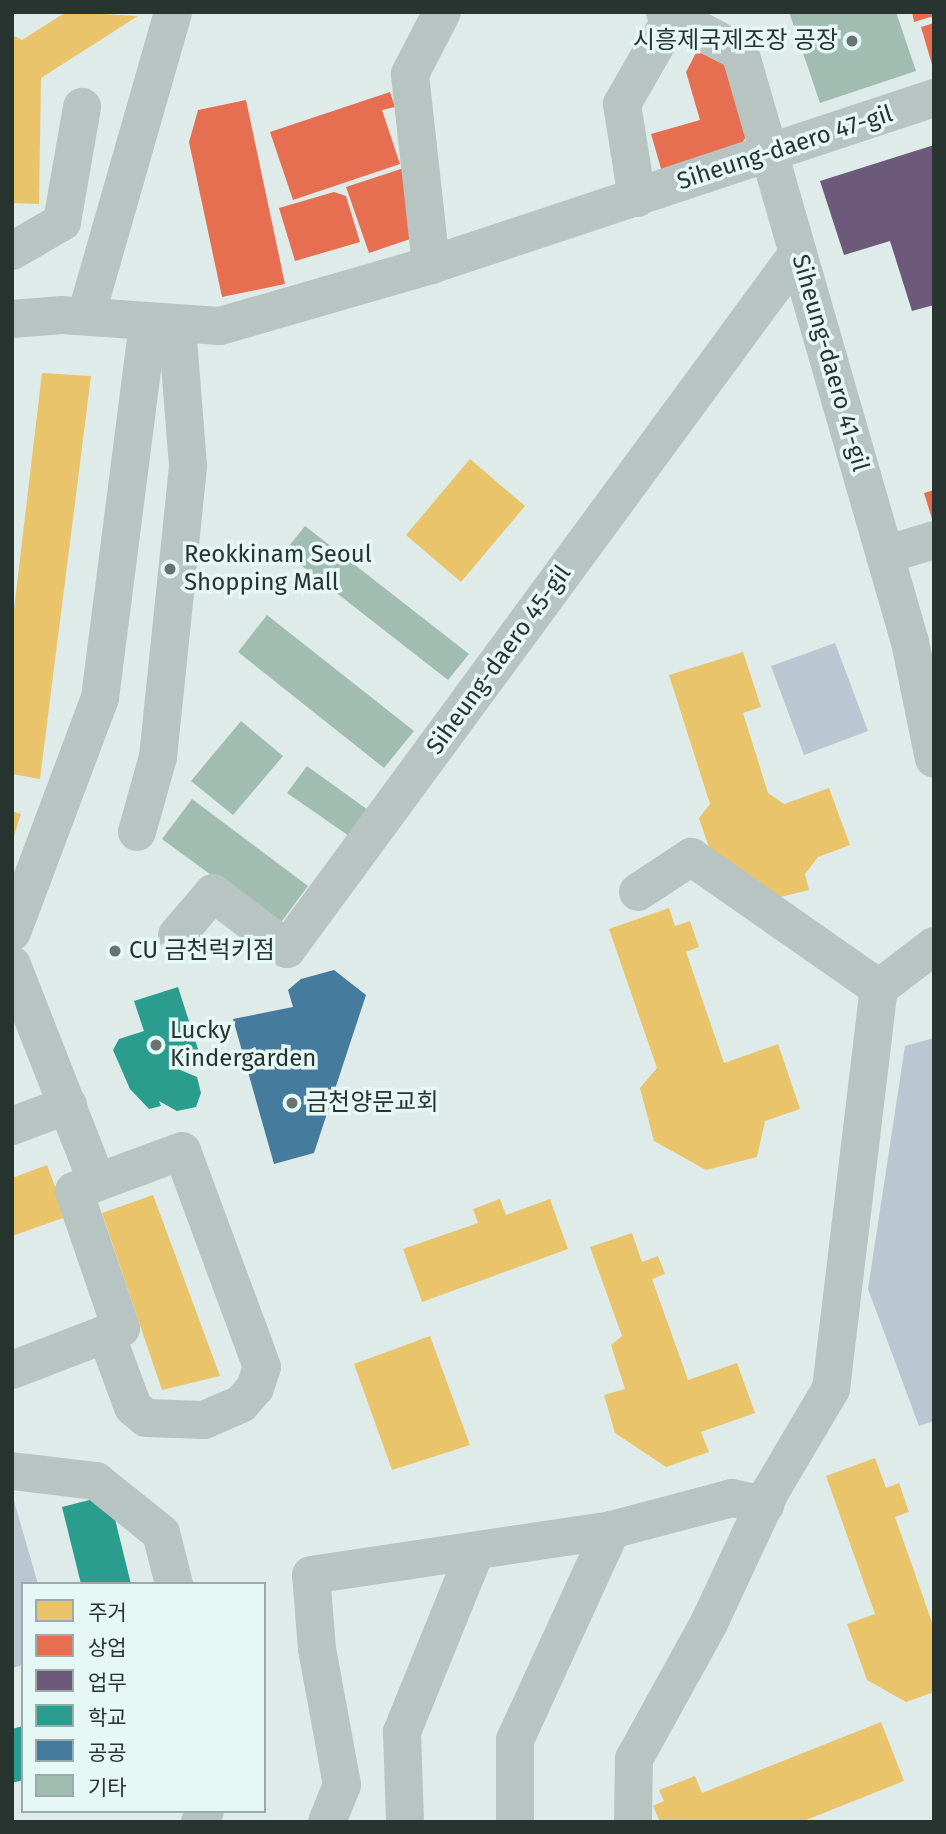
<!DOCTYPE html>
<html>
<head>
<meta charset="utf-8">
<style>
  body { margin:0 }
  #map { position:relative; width:946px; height:1834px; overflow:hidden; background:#dfebe8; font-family:"Fira Sans","Noto Sans KR",sans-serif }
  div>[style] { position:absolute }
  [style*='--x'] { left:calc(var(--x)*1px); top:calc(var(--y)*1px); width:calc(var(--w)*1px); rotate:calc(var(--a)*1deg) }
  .green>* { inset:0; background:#bac6d1 }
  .homes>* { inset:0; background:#e9c46a }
  .shops>* { inset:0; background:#e76f51 }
  .offices>* { inset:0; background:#6d597a }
  .schools>* { inset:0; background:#2a9d8f }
  .public>* { inset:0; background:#457b9d }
  .building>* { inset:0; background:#a1bdb2 }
  .minor>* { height:38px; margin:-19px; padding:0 19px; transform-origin:19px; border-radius:19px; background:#b8c4c1 }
  .dots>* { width:19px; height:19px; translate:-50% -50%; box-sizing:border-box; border:4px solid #e6f8f5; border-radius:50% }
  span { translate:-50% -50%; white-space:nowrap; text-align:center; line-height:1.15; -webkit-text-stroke:7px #e6f8f5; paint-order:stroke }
  .poi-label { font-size:24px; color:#27342f }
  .right { translate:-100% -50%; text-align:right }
  .left { translate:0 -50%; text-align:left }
  .street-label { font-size:24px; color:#27342f }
  .frame { position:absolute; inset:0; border:14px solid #27342f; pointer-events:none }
  .legend { position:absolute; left:21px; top:1582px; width:245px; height:231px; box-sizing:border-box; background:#e6f8f5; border:2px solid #9aaaa6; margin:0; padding:9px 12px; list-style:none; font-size:21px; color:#27342f }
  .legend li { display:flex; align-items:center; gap:14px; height:35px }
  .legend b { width:35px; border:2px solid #9aaaa6 }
</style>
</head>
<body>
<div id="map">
  <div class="green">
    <i style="clip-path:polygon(835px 643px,868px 731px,804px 755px,771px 666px)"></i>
    <i style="clip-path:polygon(934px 1038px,934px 1421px,919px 1426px,868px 1289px,905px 1046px)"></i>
    <i style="clip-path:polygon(12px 1494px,38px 1584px,23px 1584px,23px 1665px,12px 1668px)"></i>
  </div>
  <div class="homes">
    <i style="clip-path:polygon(66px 12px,138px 16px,41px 78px,39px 204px,12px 203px,12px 35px,22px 40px)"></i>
    <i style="clip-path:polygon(42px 373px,91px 376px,40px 779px,12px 774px,12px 626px)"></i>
    <i style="clip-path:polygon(470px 459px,525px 506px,461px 582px,406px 535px)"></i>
    <i style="clip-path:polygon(743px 652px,761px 707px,743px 713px,768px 793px,784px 804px,829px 788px,850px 845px,818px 857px,805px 874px,809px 890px,760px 902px,717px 871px,699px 818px,710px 804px,669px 675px)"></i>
    <i style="clip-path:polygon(12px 811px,21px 814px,13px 839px,12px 839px)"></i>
    <i style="clip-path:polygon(669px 908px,675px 926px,690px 921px,699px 947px,686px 952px,724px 1063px,778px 1044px,800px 1109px,765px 1121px,757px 1157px,706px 1170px,654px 1141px,640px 1088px,657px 1068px,609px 929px)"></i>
    <i style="clip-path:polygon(47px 1165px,66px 1217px,12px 1236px,12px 1178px)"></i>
    <i style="clip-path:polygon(153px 1195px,220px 1376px,162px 1390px,102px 1213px)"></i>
    <i style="clip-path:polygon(500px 1199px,506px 1215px,550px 1199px,568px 1249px,422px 1302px,403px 1249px,478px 1223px,473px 1209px)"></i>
    <i style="clip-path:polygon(632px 1233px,642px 1262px,658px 1256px,665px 1274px,652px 1279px,688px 1380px,737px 1363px,755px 1413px,701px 1432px,709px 1452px,666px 1467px,615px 1433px,604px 1395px,625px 1389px,611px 1345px,622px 1336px,590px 1247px)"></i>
    <i style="clip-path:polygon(430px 1336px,470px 1445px,392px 1470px,354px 1364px)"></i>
    <i style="clip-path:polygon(875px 1458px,886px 1488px,899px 1483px,909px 1512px,895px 1517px,934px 1628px,934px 1692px,906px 1702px,867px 1680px,847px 1624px,875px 1614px,826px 1476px)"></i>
    <i style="clip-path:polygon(881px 1722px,904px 1781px,801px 1822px,660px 1822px,653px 1806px,664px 1801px,659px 1790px,695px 1776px,702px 1793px)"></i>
  </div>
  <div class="shops">
    <i style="clip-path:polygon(912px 12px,934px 12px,934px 16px,914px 22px)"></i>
    <i style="clip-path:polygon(934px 23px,934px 67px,933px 68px,921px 27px)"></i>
    <i style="clip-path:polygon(697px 51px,729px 67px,746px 136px,739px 150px,662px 172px,651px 134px,700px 120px,686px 72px)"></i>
    <i style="clip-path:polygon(390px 92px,395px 107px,382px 110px,400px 164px,293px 200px,270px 132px)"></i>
    <i style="clip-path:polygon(246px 100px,285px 284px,222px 297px,189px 142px,198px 110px)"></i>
    <i style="clip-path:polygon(404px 168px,419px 236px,369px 253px,346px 187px)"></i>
    <i style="clip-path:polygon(334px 192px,346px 196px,360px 242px,295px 261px,279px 208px)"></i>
    <i style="clip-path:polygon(934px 490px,934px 522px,933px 522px,924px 493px)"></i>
  </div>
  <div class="offices">
    <i style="clip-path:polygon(934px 145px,934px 305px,912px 311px,890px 241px,844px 255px,820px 181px)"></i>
  </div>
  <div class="schools">
    <i style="clip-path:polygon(178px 987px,199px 1052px,175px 1060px,178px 1069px,197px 1077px,201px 1093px,196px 1107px,177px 1111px,159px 1101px,161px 1106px,149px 1109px,130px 1089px,113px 1050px,119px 1039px,144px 1031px,134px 1001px)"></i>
    <i style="clip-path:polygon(109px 1495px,131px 1584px,81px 1584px,62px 1507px)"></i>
    <i style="clip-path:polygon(23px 1726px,23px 1780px,12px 1783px,12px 1729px)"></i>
  </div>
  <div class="public">
    <i style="clip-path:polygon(334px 970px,366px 995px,314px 1153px,274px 1164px,233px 1019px,293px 1007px,288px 990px,301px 979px)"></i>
  </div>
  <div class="building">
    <i style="clip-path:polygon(789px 12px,896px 12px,916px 71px,820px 103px)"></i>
    <i style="clip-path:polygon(305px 526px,469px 654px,448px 680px,284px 552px)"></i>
    <i style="clip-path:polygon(267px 615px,414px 731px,384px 768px,238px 652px)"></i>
    <i style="clip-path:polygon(241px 721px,283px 756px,233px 815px,191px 781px)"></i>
    <i style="clip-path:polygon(307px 766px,368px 810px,349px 836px,287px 793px)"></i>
    <i style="clip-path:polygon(192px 799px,308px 886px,279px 925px,162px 839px)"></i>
  </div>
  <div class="minor">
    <i style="--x:665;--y:12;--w:85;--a:28.1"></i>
    <i style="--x:740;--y:52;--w:614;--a:73.93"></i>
    <i style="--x:910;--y:642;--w:119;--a:78.4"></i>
    <i style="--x:637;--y:198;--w:95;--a:-99.1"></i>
    <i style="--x:622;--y:104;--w:106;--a:-60.1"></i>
    <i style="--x:12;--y:251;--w:58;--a:-30.1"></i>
    <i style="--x:62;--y:222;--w:117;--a:-80.1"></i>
    <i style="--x:431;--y:265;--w:192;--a:-96.3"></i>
    <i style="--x:410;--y:74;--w:70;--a:-62.7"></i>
    <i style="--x:86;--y:316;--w:316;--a:-74"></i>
    <i style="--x:12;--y:319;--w:50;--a:-4.6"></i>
    <i style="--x:62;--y:315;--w:158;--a:4"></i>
    <i style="--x:220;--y:326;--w:220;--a:-16.1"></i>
    <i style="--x:431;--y:265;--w:530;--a:-18.37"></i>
    <i style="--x:885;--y:555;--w:51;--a:-17"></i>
    <i style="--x:137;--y:832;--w:78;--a:-74.4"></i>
    <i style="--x:158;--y:757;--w:293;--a:-84.1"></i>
    <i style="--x:188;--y:466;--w:139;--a:-94.5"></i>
    <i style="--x:638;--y:892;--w:64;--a:-33.4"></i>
    <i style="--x:691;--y:857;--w:229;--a:34.9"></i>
    <i style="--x:12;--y:932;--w:250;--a:-69.4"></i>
    <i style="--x:100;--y:698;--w:378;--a:-82.7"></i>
    <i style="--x:177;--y:935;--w:55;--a:-49.4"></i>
    <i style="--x:213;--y:893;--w:93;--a:37.1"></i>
    <i style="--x:287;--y:949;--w:863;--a:-53.71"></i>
    <i style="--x:12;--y:965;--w:233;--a:68.6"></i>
    <i style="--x:12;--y:1126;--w:60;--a:-20.6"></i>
    <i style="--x:12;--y:1370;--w:101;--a:-21"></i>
    <i style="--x:106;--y:1334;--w:78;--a:69.7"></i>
    <i style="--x:133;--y:1407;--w:17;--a:40"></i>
    <i style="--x:146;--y:1418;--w:58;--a:2"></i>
    <i style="--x:204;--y:1420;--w:40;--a:-23.4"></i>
    <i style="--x:241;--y:1404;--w:21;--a:-49"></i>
    <i style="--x:255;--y:1388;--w:22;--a:-72"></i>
    <i style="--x:262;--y:1367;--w:230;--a:-110.3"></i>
    <i style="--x:182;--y:1151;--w:115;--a:159.7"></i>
    <i style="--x:74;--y:1191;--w:145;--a:71.1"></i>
    <i style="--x:121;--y:1328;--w:16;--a:158"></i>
    <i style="--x:12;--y:1471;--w:85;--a:6.8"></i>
    <i style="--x:96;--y:1481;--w:83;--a:38.7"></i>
    <i style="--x:161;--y:1533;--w:53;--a:75.7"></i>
    <i style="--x:200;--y:1822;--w:12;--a:-66"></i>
    <i style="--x:327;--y:1822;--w:40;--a:-68"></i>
    <i style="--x:342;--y:1785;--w:138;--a:-100.4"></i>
    <i style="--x:317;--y:1649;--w:74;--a:-94.6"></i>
    <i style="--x:311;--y:1575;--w:303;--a:-8.5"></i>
    <i style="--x:611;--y:1530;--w:125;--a:-14.8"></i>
    <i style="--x:732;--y:1498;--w:34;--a:12"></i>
    <i style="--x:405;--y:1822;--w:90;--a:-91.9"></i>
    <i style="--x:402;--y:1732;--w:194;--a:-67.9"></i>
    <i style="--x:515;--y:1822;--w:82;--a:-90"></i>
    <i style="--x:515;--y:1740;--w:231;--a:-65.4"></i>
    <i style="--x:633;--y:1822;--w:63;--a:-89.1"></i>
    <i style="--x:634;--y:1759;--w:155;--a:-61.1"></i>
    <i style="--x:709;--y:1623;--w:145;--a:-65"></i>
    <i style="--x:770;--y:1492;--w:120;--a:-59.4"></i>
    <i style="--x:831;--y:1389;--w:404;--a:-83.2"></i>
    <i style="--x:879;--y:988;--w:69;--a:-37.4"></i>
  </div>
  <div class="dots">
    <i style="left:852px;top:41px;background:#677470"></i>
    <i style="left:170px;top:569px;background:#677470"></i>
    <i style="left:115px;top:951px;background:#677470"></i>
    <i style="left:156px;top:1045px;background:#677470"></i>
    <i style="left:292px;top:1103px;background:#677470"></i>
  </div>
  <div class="poi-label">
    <span class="right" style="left:838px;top:41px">시흥제국제조장 공장</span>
    <span class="left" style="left:184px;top:569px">Reokkinam Seoul<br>Shopping Mall</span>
    <span class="left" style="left:129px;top:951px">CU 금천럭키점</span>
    <span class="left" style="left:170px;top:1045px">Lucky<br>Kindergarden</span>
    <span class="left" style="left:306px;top:1103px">금천양문교회</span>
  </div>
  <div class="street-label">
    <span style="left:785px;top:148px;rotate:-18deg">Siheung-daero 47-gil</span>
    <span style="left:830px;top:363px;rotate:74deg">Siheung-daero 41-gil</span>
    <span style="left:499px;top:660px;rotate:-54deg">Siheung-daero 45-gil</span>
  </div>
  <div class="frame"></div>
  <ul class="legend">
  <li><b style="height:19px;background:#e9c46a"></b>주거</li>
  <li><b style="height:19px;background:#e76f51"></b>상업</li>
  <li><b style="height:19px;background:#6d597a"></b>업무</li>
  <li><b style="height:19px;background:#2a9d8f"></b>학교</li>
  <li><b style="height:19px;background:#457b9d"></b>공공</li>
  <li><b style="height:19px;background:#a1bdb2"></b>기타</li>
  </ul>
</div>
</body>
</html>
